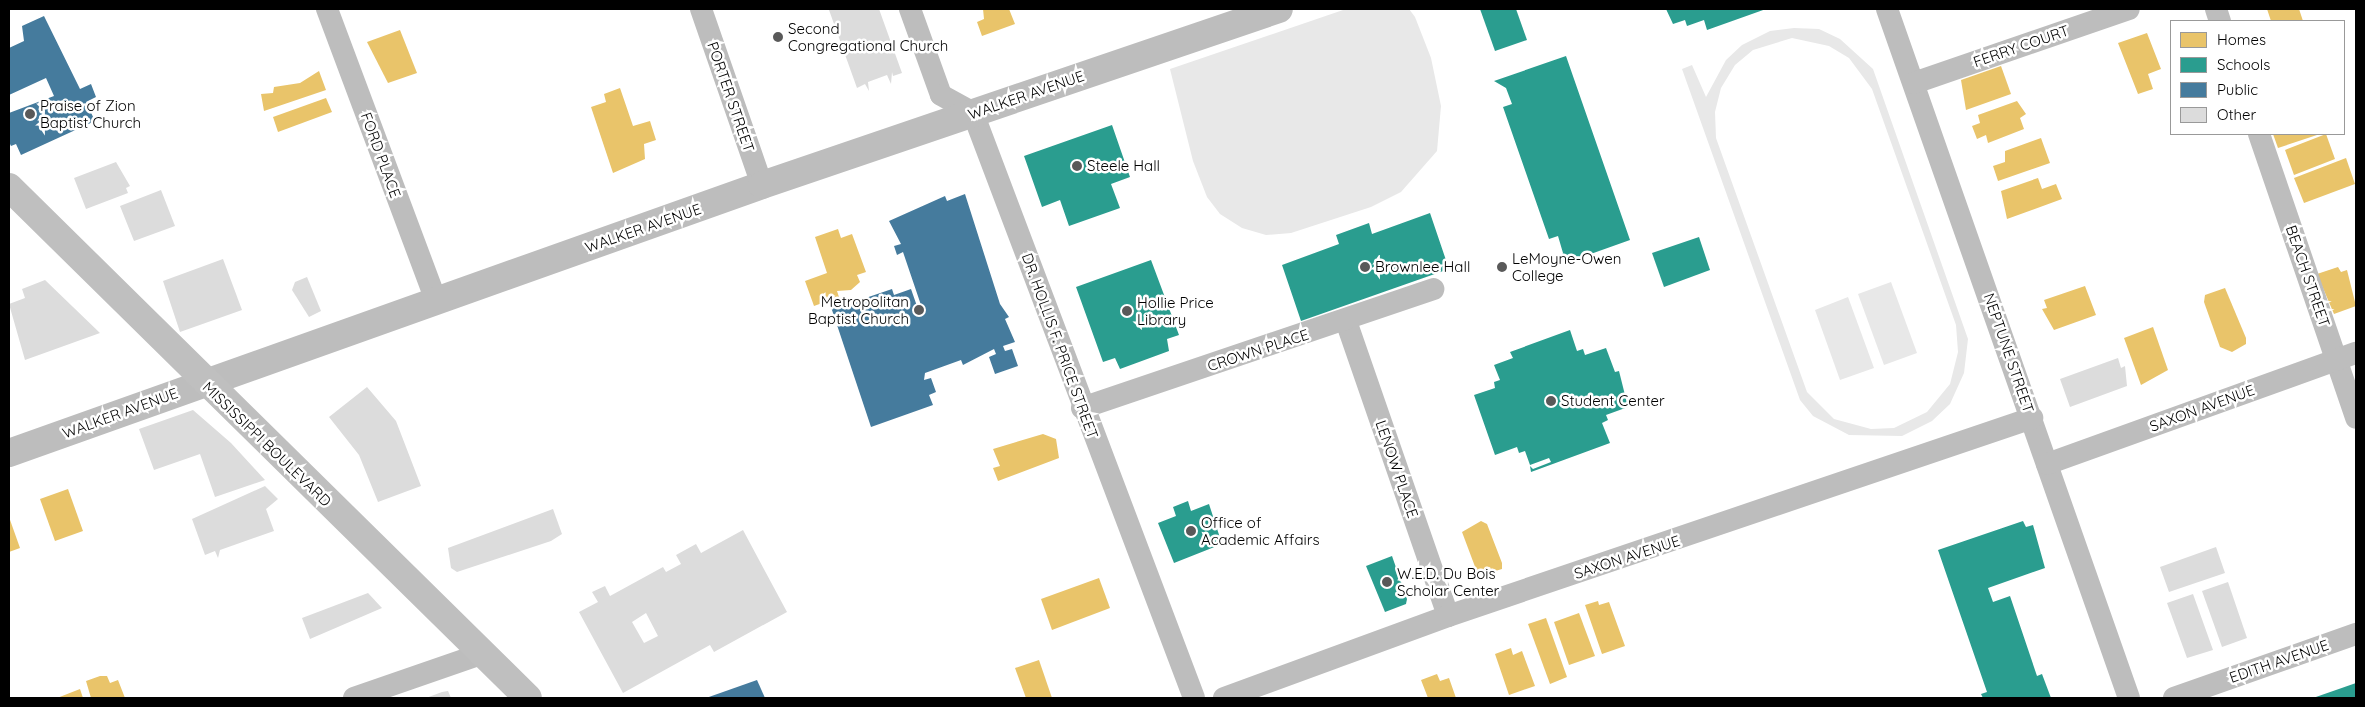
<!DOCTYPE html>
<html>
<head>
<meta charset="utf-8">
<style>
  body { margin:0 }
  #map { position:relative; width:2365px; height:707px; overflow:hidden; background:#fff; font-family:Quicksand,sans-serif }
  div>[style] { position:absolute }
  [style*='--x'] { left:calc(var(--x)*1px); top:calc(var(--y)*1px); width:calc(var(--w)*1px); rotate:calc(var(--a)*1deg) }
  .green>* { inset:0; background:#e8e8e8 }
  .homes>* { inset:0; background:#e9c46a }
  .schools>* { inset:0; background:#2a9d8f }
  .public>* { inset:0; background:#457b9d }
  .building>* { inset:0; background:#dcdcdc }
  .minor>* { height:22px; margin:-11px; padding:0 11px; transform-origin:11px; border-radius:11px; background:#bdbdbd }
  .tertiary>* { height:28px; margin:-14px; padding:0 14px; transform-origin:14px; border-radius:14px; background:#bdbdbd }
  .secondary>* { height:28px; margin:-14px; padding:0 14px; transform-origin:14px; border-radius:14px; background:#bfbfbf }
  .dots>* { width:14px; height:14px; translate:-50% -50%; box-sizing:border-box; border:2px solid #fff; border-radius:50% }
  span { translate:-50% -50%; white-space:nowrap; text-align:center; line-height:1.15; -webkit-text-stroke:5px #fff; paint-order:stroke }
  .poi-label { font-size:15px; color:#000 }
  .left { translate:0 -50%; text-align:left }
  .right { translate:-100% -50%; text-align:right }
  .street-label { font-size:15px; color:#000 }
  .frame { position:absolute; inset:0; border:10px solid #000; pointer-events:none }
  .legend { position:absolute; left:2170px; top:20px; width:175px; height:115px; box-sizing:border-box; background:#fff; border:1px solid #999; margin:0; padding:6px 9px; list-style:none; font-size:15px; color:#000 }
  .legend li { display:flex; align-items:center; gap:10px; height:25px }
  .legend b { width:25px; border:1px solid #999 }
</style>
</head>
<body>
<div id="map">
  <div class="green">
    <i style="clip-path:polygon(1346px 9px,1409px 9px,1415px 17px,1431px 58px,1441px 106px,1437px 151px,1401px 192px,1371px 207px,1291px 233px,1266px 235px,1242px 228px,1220px 214px,1207px 197px,1193px 161px,1170px 69px)"></i>
    <i style="clip-path:polygon(evenodd,1794px 28px,1819px 29px,1840px 39px,1873px 69px,1968px 339px,1964px 373px,1950px 404px,1932px 421px,1902px 436px,1849px 435px,1813px 416px,1800px 400px,1682px 69px,1692px 65px,1706px 97px,1726px 60px,1742px 45px,1770px 31px,1794px 28px,1792px 38px,1829px 46px,1849px 58px,1872px 89px,1956px 325px,1958px 352px,1950px 384px,1927px 412px,1894px 428px,1871px 429px,1834px 419px,1807px 392px,1716px 138px,1715px 112px,1721px 88px,1735px 65px,1753px 50px,1792px 38px)"></i>
    <i style="clip-path:polygon(1891px 282px,1917px 353px,1884px 365px,1858px 294px)"></i>
    <i style="clip-path:polygon(1848px 297px,1874px 368px,1840px 380px,1815px 310px)"></i>
  </div>
  <div class="homes">
    <i style="clip-path:polygon(983px 9px,1009px 9px,1015px 24px,982px 36px,977px 22px,984px 19px)"></i>
    <i style="clip-path:polygon(2267px 9px,2299px 9px,2303px 21px,2271px 21px)"></i>
    <i style="clip-path:polygon(400px 30px,417px 73px,388px 83px,367px 42px)"></i>
    <i style="clip-path:polygon(2147px 33px,2161px 69px,2148px 74px,2153px 89px,2138px 94px,2118px 43px)"></i>
    <i style="clip-path:polygon(2001px 66px,2011px 94px,1966px 110px,1961px 80px)"></i>
    <i style="clip-path:polygon(319px 71px,326px 90px,264px 111px,261px 94px,273px 93px,274px 87px,300px 83px)"></i>
    <i style="clip-path:polygon(620px 88px,633px 126px,650px 121px,656px 140px,644px 144px,645px 159px,613px 173px,591px 107px,606px 102px,604px 94px)"></i>
    <i style="clip-path:polygon(326px 98px,332px 112px,278px 132px,273px 117px)"></i>
    <i style="clip-path:polygon(2017px 101px,2026px 114px,2020px 118px,2024px 129px,1988px 143px,1986px 135px,1977px 139px,1972px 126px,1980px 123px,1978px 115px)"></i>
    <i style="clip-path:polygon(2273px 134px,2320px 134px,2278px 148px)"></i>
    <i style="clip-path:polygon(2326px 134px,2335px 159px,2294px 175px,2285px 150px)"></i>
    <i style="clip-path:polygon(2041px 138px,2050px 163px,1998px 181px,1993px 166px,2005px 162px,2005px 151px)"></i>
    <i style="clip-path:polygon(2346px 158px,2355px 184px,2304px 203px,2294px 178px)"></i>
    <i style="clip-path:polygon(2038px 178px,2042px 189px,2056px 184px,2062px 199px,2007px 219px,2001px 191px)"></i>
    <i style="clip-path:polygon(838px 229px,841px 238px,852px 234px,866px 272px,857px 275px,860px 282px,851px 290px,837px 291px,839px 297px,814px 306px,805px 281px,827px 273px,815px 237px)"></i>
    <i style="clip-path:polygon(2338px 267px,2341px 272px,2347px 270px,2356px 306px,2334px 314px,2317px 274px)"></i>
    <i style="clip-path:polygon(2085px 286px,2096px 315px,2054px 330px,2042px 309px,2047px 308px,2044px 300px)"></i>
    <i style="clip-path:polygon(2225px 288px,2246px 338px,2246px 344px,2232px 352px,2220px 347px,2204px 302px,2205px 295px)"></i>
    <i style="clip-path:polygon(2153px 327px,2168px 370px,2141px 385px,2124px 338px)"></i>
    <i style="clip-path:polygon(1043px 434px,1056px 439px,1059px 458px,998px 481px,993px 468px,1000px 466px,993px 449px)"></i>
    <i style="clip-path:polygon(68px 489px,83px 531px,55px 541px,40px 499px)"></i>
    <i style="clip-path:polygon(9px 517px,20px 548px,9px 552px)"></i>
    <i style="clip-path:polygon(1481px 521px,1487px 524px,1502px 563px,1502px 569px,1492px 572px,1490px 567px,1477px 572px,1462px 532px)"></i>
    <i style="clip-path:polygon(1099px 578px,1110px 608px,1052px 630px,1041px 599px)"></i>
    <i style="clip-path:polygon(1598px 601px,1599px 605px,1609px 602px,1625px 646px,1602px 654px,1585px 605px)"></i>
    <i style="clip-path:polygon(1579px 613px,1595px 656px,1569px 665px,1554px 622px)"></i>
    <i style="clip-path:polygon(1546px 618px,1567px 677px,1550px 684px,1528px 624px)"></i>
    <i style="clip-path:polygon(1511px 648px,1513px 655px,1522px 651px,1535px 686px,1509px 695px,1495px 654px)"></i>
    <i style="clip-path:polygon(1039px 660px,1052px 698px,1026px 698px,1015px 668px)"></i>
    <i style="clip-path:polygon(1437px 674px,1440px 681px,1449px 678px,1456px 698px,1428px 698px,1421px 680px)"></i>
    <i style="clip-path:polygon(100px 676px,107px 676px,110px 683px,118px 680px,125px 698px,91px 698px,86px 681px)"></i>
    <i style="clip-path:polygon(80px 689px,83px 698px,57px 698px)"></i>
  </div>
  <div class="schools">
    <i style="clip-path:polygon(1480px 9px,1516px 9px,1527px 40px,1495px 51px)"></i>
    <i style="clip-path:polygon(1666px 9px,1766px 9px,1707px 30px,1704px 20px,1687px 26px,1685px 20px,1673px 24px)"></i>
    <i style="clip-path:polygon(1566px 56px,1630px 240px,1557px 266px,1563px 253px,1558px 236px,1549px 239px,1503px 107px,1512px 104px,1506px 88px,1494px 81px)"></i>
    <i style="clip-path:polygon(1112px 125px,1130px 177px,1111px 184px,1120px 208px,1069px 226px,1060px 200px,1042px 207px,1024px 156px)"></i>
    <i style="clip-path:polygon(1430px 213px,1449px 269px,1301px 321px,1282px 265px,1339px 244px,1336px 235px,1369px 223px,1372px 234px)"></i>
    <i style="clip-path:polygon(1699px 237px,1710px 270px,1664px 287px,1652px 253px)"></i>
    <i style="clip-path:polygon(1151px 260px,1179px 335px,1167px 339px,1169px 351px,1120px 369px,1115px 358px,1103px 362px,1076px 287px)"></i>
    <i style="clip-path:polygon(1570px 330px,1577px 351px,1583px 349px,1585px 355px,1606px 348px,1615px 372px,1619px 371px,1628px 407px,1606px 415px,1608px 420px,1602px 423px,1610px 443px,1531px 472px,1530px 466px,1533px 469px,1551px 462px,1549px 458px,1530px 465px,1525px 451px,1519px 453px,1517px 447px,1495px 455px,1474px 395px,1495px 388px,1494px 382px,1500px 380px,1494px 365px,1513px 358px,1510px 352px)"></i>
    <i style="clip-path:polygon(1188px 501px,1191px 511px,1209px 504px,1222px 544px,1174px 563px,1158px 523px,1176px 516px,1173px 507px)"></i>
    <i style="clip-path:polygon(2023px 521px,2026px 527px,2033px 525px,2045px 568px,1988px 588px,1993px 602px,2010px 596px,2037px 676px,2042px 674px,2051px 698px,1983px 698px,1981px 694px,1987px 692px,1938px 550px)"></i>
    <i style="clip-path:polygon(1392px 556px,1407px 599px,1406px 604px,1385px 612px,1366px 566px)"></i>
    <i style="clip-path:polygon(2356px 683px,2356px 698px,2313px 698px)"></i>
  </div>
  <div class="public">
    <i style="clip-path:polygon(44px 16px,80px 89px,91px 84px,96px 97px,86px 102px,95px 121px,21px 155px,16px 144px,11px 146px,9px 142px,9px 113px,54px 96px,46px 78px,9px 95px,9px 48px,24px 41px,22px 26px)"></i>
    <i style="clip-path:polygon(965px 194px,1000px 304px,1009px 317px,1005px 319px,1015px 342px,1003px 346px,1005px 351px,1012px 349px,1018px 366px,995px 374px,989px 357px,996px 354px,994px 349px,963px 365px,961px 360px,925px 373px,924px 380px,931px 378px,936px 392px,929px 395px,933px 405px,871px 427px,830px 304px,846px 299px,848px 304px,892px 289px,894px 295px,911px 289px,918px 309px,922px 308px,903px 252px,897px 255px,894px 246px,901px 244px,889px 221px,945px 196px,947px 201px)"></i>
    <i style="clip-path:polygon(757px 680px,765px 698px,706px 698px)"></i>
  </div>
  <div class="building">
    <i style="clip-path:polygon(879px 9px,902px 73px,893px 76px,892px 72px,891px 84px,887px 75px,868px 82px,869px 91px,865px 84px,857px 88px,829px 10px)"></i>
    <i style="clip-path:polygon(116px 162px,130px 186px,126px 188px,128px 193px,86px 209px,74px 178px)"></i>
    <i style="clip-path:polygon(161px 190px,175px 226px,134px 241px,120px 206px)"></i>
    <i style="clip-path:polygon(223px 259px,242px 310px,180px 332px,163px 281px)"></i>
    <i style="clip-path:polygon(307px 277px,321px 311px,309px 317px,292px 290px,295px 282px)"></i>
    <i style="clip-path:polygon(45px 280px,100px 333px,25px 360px,9px 304px,25px 298px,22px 289px)"></i>
    <i style="clip-path:polygon(2118px 358px,2121px 368px,2125px 366px,2127px 386px,2070px 407px,2060px 379px)"></i>
    <i style="clip-path:polygon(367px 387px,396px 421px,421px 486px,378px 502px,359px 455px,329px 417px)"></i>
    <i style="clip-path:polygon(193px 410px,231px 443px,265px 480px,215px 497px,200px 454px,154px 470px,139px 429px)"></i>
    <i style="clip-path:polygon(265px 486px,278px 499px,266px 509px,274px 531px,220px 550px,218px 558px,215px 551px,205px 555px,192px 519px)"></i>
    <i style="clip-path:polygon(553px 509px,562px 534px,551px 541px,457px 572px,451px 568px,448px 548px)"></i>
    <i style="clip-path:polygon(evenodd,743px 530px,787px 612px,714px 652px,710px 645px,623px 693px,579px 612px,598px 602px,592px 592px,605px 586px,610px 596px,663px 567px,666px 572px,681px 564px,676px 555px,696px 544px,701px 553px,743px 530px,646px 613px,658px 636px,644px 643px,632px 622px,646px 613px)"></i>
    <i style="clip-path:polygon(2216px 547px,2225px 573px,2169px 592px,2160px 567px)"></i>
    <i style="clip-path:polygon(2228px 582px,2247px 638px,2222px 647px,2202px 591px)"></i>
    <i style="clip-path:polygon(368px 593px,382px 608px,310px 639px,302px 618px)"></i>
    <i style="clip-path:polygon(2193px 594px,2213px 650px,2187px 658px,2167px 603px)"></i>
    <i style="clip-path:polygon(448px 691px,451px 698px,426px 698px,442px 692px)"></i>
  </div>
  <div class="minor">
    <i style="--x:327;--y:9;--w:311;--a:69.5"></i>
    <i style="--x:701;--y:9;--w:186;--a:70.9"></i>
    <i style="--x:910;--y:9;--w:91;--a:70.2"></i>
    <i style="--x:941;--y:95;--w:37;--a:29"></i>
    <i style="--x:973;--y:113;--w:625;--a:69.3"></i>
    <i style="--x:1887;--y:9;--w:730;--a:70.65"></i>
    <i style="--x:2216;--y:9;--w:13;--a:72"></i>
    <i style="--x:1914;--y:83;--w:227;--a:-19"></i>
    <i style="--x:2259;--y:134;--w:300;--a:71.1"></i>
    <i style="--x:1346;--y:321;--w:312;--a:70.9"></i>
    <i style="--x:1082;--y:408;--w:371;--a:-18.7"></i>
    <i style="--x:2047;--y:464;--w:328;--a:-19.8"></i>
    <i style="--x:354;--y:698;--w:134;--a:-19.1"></i>
    <i style="--x:1224;--y:698;--w:239;--a:-20.1"></i>
    <i style="--x:1448;--y:616;--w:617;--a:-18.73"></i>
    <i style="--x:2174;--y:698;--w:193;--a:-19.4"></i>
  </div>
  <div class="tertiary">
    <i style="--x:9;--y:453;--w:799;--a:-19.59"></i>
    <i style="--x:762;--y:185;--w:546;--a:-18.8"></i>
  </div>
  <div class="secondary">
    <i style="--x:9;--y:187;--w:728;--a:44.55"></i>
  </div>
  <div class="dots">
    <i style="left:778px;top:37px;background:#595959"></i>
    <i style="left:30px;top:114px;background:#595959"></i>
    <i style="left:1077px;top:166px;background:#595959"></i>
    <i style="left:1365px;top:267px;background:#595959"></i>
    <i style="left:1502px;top:267px;background:#595959"></i>
    <i style="left:919px;top:310px;background:#595959"></i>
    <i style="left:1127px;top:311px;background:#595959"></i>
    <i style="left:1551px;top:401px;background:#595959"></i>
    <i style="left:1191px;top:531px;background:#595959"></i>
    <i style="left:1387px;top:582px;background:#595959"></i>
  </div>
  <div class="poi-label">
    <span class="left" style="left:788px;top:37px">Second<br>Congregational Church</span>
    <span class="left" style="left:40px;top:114px">Praise of Zion<br>Baptist Church</span>
    <span class="left" style="left:1087px;top:166px">Steele Hall</span>
    <span class="left" style="left:1512px;top:267px">LeMoyne-Owen<br>College</span>
    <span class="left" style="left:1375px;top:267px">Brownlee Hall</span>
    <span class="right" style="left:909px;top:310px">Metropolitan<br>Baptist Church</span>
    <span class="left" style="left:1137px;top:311px">Hollie Price<br>Library</span>
    <span class="left" style="left:1561px;top:401px">Student Center</span>
    <span class="left" style="left:1201px;top:531px">Office of<br>Academic Affairs</span>
    <span class="left" style="left:1397px;top:582px">W.E.D. Du Bois<br>Scholar Center</span>
  </div>
  <div class="street-label">
    <span style="left:2021px;top:46px;rotate:-19deg">FERRY COURT</span>
    <span style="left:1026px;top:95px;rotate:-19deg">WALKER AVENUE</span>
    <span style="left:731px;top:97px;rotate:71deg">PORTER STREET</span>
    <span style="left:381px;top:155px;rotate:70deg">FORD PLACE</span>
    <span style="left:643px;top:228px;rotate:-19deg">WALKER AVENUE</span>
    <span style="left:2308px;top:276px;rotate:71deg">BEACH STREET</span>
    <span style="left:1060px;top:346px;rotate:70deg">DR. HOLLIS F. PRICE STREET</span>
    <span style="left:1258px;top:350px;rotate:-18deg">CROWN PLACE</span>
    <span style="left:2009px;top:353px;rotate:71deg">NEPTUNE STREET</span>
    <span style="left:2202px;top:408px;rotate:-20deg">SAXON AVENUE</span>
    <span style="left:120px;top:413px;rotate:-20deg">WALKER AVENUE</span>
    <span style="left:267px;top:444px;rotate:44deg">MISSISSIPPI BOULEVARD</span>
    <span style="left:1397px;top:469px;rotate:71deg">LENOW PLACE</span>
    <span style="left:1627px;top:557px;rotate:-18deg">SAXON AVENUE</span>
    <span style="left:2279px;top:661px;rotate:-19deg">EDITH AVENUE</span>
  </div>
  <div class="frame"></div>
  <ul class="legend">
  <li><b style="height:14px;background:#e9c46a"></b>Homes</li>
  <li><b style="height:14px;background:#2a9d8f"></b>Schools</li>
  <li><b style="height:14px;background:#457b9d"></b>Public</li>
  <li><b style="height:14px;background:#dcdcdc"></b>Other</li>
  </ul>
</div>
</body>
</html>
